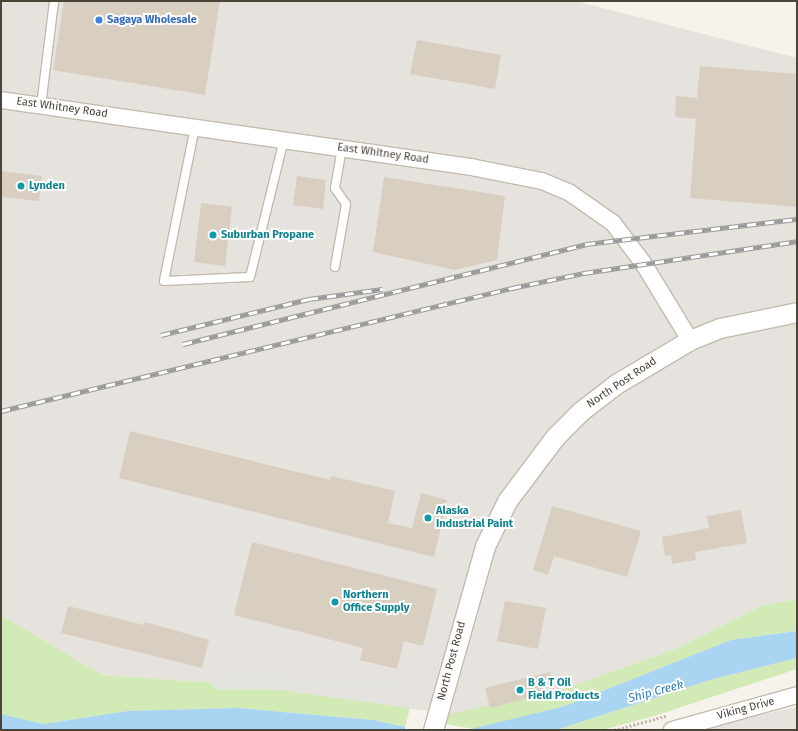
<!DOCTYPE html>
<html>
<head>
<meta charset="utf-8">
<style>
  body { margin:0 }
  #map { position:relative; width:798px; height:731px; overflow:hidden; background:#f6f3ec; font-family:"Fira Sans",sans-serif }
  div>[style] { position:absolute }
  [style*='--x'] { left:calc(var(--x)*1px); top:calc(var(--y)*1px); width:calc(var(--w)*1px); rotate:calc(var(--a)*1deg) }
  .industrial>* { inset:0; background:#e6e2dd }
  .green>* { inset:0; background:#d2eab5 }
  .parking>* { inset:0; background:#e5e3e0 }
  .water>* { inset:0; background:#a9d4f2 }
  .building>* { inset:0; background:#d8cfc1 }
  .path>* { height:2.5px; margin-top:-1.25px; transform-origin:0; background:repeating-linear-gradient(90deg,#c4b79f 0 2px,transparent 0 4px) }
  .roads { filter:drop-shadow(1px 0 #c2bbae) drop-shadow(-1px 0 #c2bbae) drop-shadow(0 1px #c2bbae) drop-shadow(0 -1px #c2bbae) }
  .service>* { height:8px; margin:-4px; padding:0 4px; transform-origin:4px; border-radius:4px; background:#fff }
  .minor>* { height:16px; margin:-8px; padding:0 8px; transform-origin:8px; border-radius:8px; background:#fff }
  .tertiary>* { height:19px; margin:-9.5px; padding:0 9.5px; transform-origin:9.5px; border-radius:9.5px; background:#fff }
  .rail>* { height:4.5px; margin-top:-2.25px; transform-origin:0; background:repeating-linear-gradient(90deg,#fff 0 9px,#9a9a9a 0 18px); box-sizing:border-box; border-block:1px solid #9a9a9a }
  .dots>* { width:11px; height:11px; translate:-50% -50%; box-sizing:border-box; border:2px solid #fff; border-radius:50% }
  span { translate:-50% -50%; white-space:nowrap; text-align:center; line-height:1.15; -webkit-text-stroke:4px #fff; paint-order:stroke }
  .shop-label { font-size:11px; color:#366cbe; font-weight:700 }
  .left { translate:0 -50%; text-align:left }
  .street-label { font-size:11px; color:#4b4439 }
  .culture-label { font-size:11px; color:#0d838f; font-weight:700 }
  .water-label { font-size:12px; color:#2e7ab2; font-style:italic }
  .frame { position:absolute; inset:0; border:2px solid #4b4439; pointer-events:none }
</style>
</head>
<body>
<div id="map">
  <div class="industrial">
    <i style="clip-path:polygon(1px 1px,575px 1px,797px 58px,797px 599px,761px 606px,678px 648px,555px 692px,456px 715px,244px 685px,102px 675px,1px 615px)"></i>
    <i style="clip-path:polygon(797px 707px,797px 730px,693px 730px)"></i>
  </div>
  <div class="green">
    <i style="clip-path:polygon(797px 599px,797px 631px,731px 640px,565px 706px,474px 729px,446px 724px,449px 714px,555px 692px,678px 648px,761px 606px)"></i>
    <i style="clip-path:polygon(1px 615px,102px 675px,244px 685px,410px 708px,405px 727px,374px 720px,238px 708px,128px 711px,43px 724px,1px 714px)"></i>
    <i style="clip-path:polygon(797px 658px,797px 669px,654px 716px,602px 730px,556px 730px,710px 680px)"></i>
  </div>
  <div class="parking">
    <i style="clip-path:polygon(213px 670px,407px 677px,410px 692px,213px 689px)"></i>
  </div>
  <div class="water">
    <i style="clip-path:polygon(797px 631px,797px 658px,710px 680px,556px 730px,467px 730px,565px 706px,731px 640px)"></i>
    <i style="clip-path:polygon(238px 708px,374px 720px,405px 727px,405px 730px,1px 730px,1px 714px,43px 724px,128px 711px)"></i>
  </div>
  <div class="building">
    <i style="clip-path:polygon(64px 1px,220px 1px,205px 95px,53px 70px)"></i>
    <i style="clip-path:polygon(417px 40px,501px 55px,495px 89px,410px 74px)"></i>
    <i style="clip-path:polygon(700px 66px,797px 74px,797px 207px,690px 198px,696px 119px,675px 117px,676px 96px,697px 98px)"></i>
    <i style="clip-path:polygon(1px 171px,42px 176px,39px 201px,1px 197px)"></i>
    <i style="clip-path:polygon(297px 176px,326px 180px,323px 209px,293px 205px)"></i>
    <i style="clip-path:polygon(384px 177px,505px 196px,497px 260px,455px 270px,373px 252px)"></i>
    <i style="clip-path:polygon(201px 203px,232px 207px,225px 266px,194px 262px)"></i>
    <i style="clip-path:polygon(130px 431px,330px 480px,331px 476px,395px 491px,388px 523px,412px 528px,421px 493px,447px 500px,434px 557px,119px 478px)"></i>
    <i style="clip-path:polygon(552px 506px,641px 531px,627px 577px,554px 556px,548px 575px,533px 570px)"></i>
    <i style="clip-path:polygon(741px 510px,747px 543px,695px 552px,696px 560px,672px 564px,671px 555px,665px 556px,662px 537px,709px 528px,707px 516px)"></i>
    <i style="clip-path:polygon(252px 542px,437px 589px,423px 646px,404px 641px,397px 669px,360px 660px,363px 648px,234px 615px)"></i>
    <i style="clip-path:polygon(505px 601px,546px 608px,538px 649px,497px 641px)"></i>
    <i style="clip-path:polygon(68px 606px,144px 625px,145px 622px,209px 640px,202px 668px,61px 633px)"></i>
    <i style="clip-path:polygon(550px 672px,555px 692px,490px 708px,485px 688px)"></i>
  </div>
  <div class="path">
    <i style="--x:614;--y:730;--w:54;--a:-15.1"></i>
  </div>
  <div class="roads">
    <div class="service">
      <i style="--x:41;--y:106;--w:106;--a:-82.9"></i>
      <i style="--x:195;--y:127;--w:157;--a:101.4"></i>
      <i style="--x:164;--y:281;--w:86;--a:-2.7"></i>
      <i style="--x:250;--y:277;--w:141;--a:-76.1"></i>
      <i style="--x:335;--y:267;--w:64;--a:-80.1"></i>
      <i style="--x:346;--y:204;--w:19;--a:-125"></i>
      <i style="--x:335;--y:188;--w:41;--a:-80.1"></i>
    </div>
    <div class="minor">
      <i style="--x:1;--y:100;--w:475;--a:8.1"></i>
      <i style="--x:471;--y:167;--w:72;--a:11.2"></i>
      <i style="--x:542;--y:181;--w:30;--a:23"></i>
      <i style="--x:570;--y:193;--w:52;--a:34.9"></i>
      <i style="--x:613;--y:223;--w:50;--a:53.1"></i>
      <i style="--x:643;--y:263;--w:90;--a:58.6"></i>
      <i style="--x:672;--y:730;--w:130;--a:-15.6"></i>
    </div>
    <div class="tertiary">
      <i style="--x:433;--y:730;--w:191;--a:-74.2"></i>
      <i style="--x:485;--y:546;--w:50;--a:-63.9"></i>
      <i style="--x:507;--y:501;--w:80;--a:-53.1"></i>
      <i style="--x:555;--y:437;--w:37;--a:-45"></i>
      <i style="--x:581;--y:411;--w:44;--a:-37.6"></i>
      <i style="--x:616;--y:384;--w:86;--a:-30.7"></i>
      <i style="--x:690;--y:340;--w:32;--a:-22"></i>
      <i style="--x:720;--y:328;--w:79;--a:-11.7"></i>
    </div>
  </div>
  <div class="rail">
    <i style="--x:161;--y:335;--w:152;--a:-13.7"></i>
    <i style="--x:309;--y:299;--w:74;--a:-7.8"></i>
    <i style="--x:183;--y:344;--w:415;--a:-13.9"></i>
    <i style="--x:586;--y:244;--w:212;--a:-6.8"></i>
    <i style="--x:1;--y:411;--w:526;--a:-13.53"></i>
    <i style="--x:512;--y:288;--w:74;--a:-11.8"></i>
    <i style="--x:584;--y:273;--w:215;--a:-8.5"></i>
  </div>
  <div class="dots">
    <i style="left:99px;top:20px;background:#3f7fe0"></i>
    <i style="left:21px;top:186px;background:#0f9aa8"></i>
    <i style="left:213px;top:235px;background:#0f9aa8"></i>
    <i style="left:428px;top:518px;background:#0f9aa8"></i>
    <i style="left:335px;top:602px;background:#0f9aa8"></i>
    <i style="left:520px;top:690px;background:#0f9aa8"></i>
  </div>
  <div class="shop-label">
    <span class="left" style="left:107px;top:20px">Sagaya Wholesale</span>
  </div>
  <div class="street-label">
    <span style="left:62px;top:108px;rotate:8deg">East Whitney Road</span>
    <span style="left:383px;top:154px;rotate:8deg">East Whitney Road</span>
    <span style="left:622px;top:383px;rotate:-34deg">North Post Road</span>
    <span style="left:452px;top:661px;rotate:-75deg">North Post Road</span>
    <span style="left:746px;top:709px;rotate:-15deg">Viking Drive</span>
  </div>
  <div class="culture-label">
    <span class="left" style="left:29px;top:186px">Lynden</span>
    <span class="left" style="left:221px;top:235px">Suburban Propane</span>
    <span class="left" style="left:436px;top:518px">Alaska<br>Industrial Paint</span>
    <span class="left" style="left:343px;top:602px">Northern<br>Office Supply</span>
    <span class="left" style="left:528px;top:690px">B &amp; T Oil<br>Field Products</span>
  </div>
  <div class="water-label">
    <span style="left:656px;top:692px;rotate:-15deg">Ship Creek</span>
  </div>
  <div class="frame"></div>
</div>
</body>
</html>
